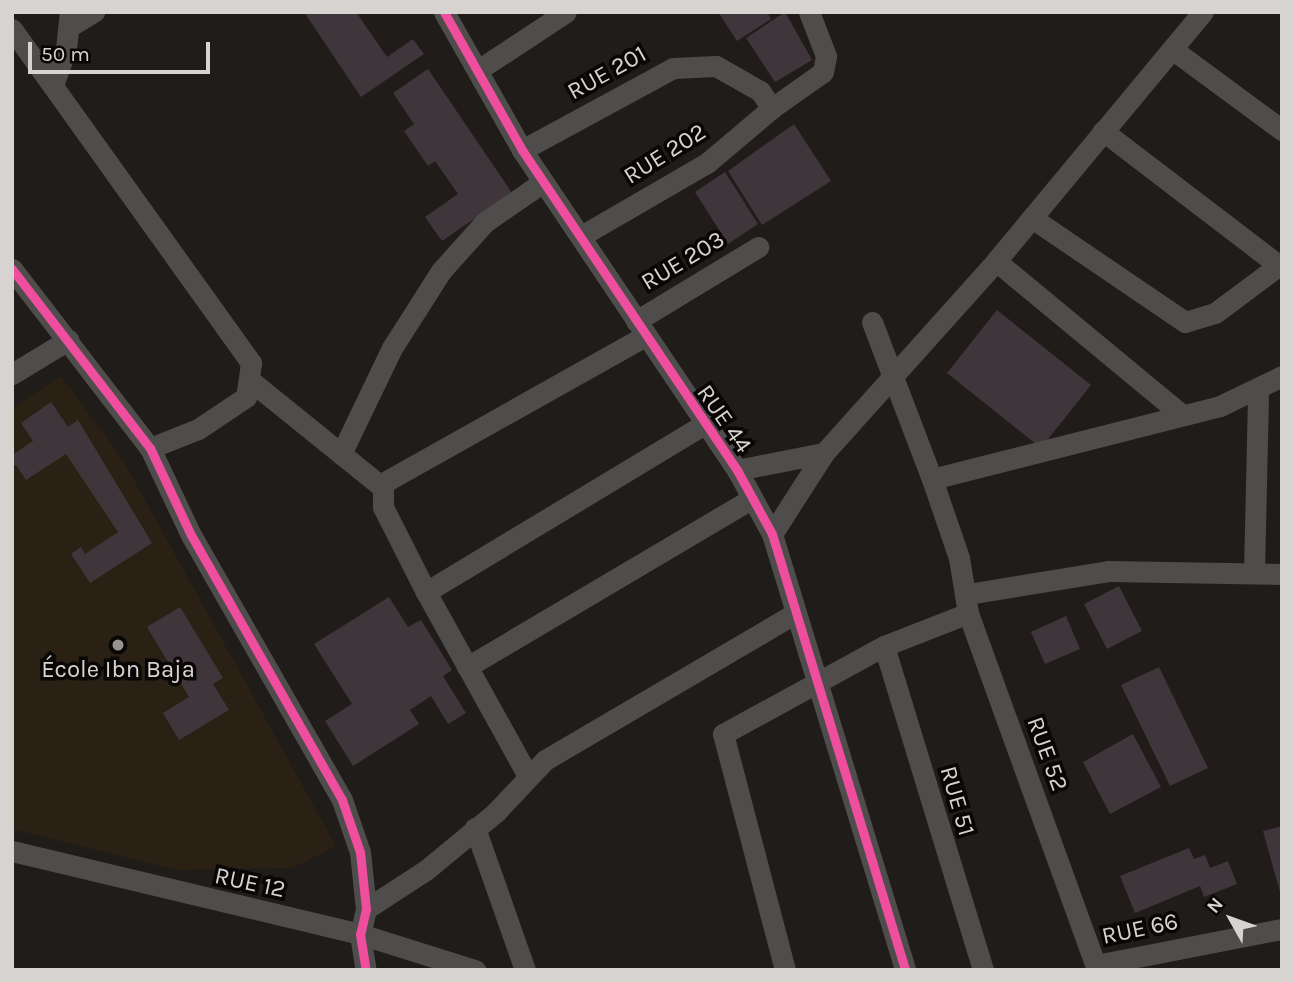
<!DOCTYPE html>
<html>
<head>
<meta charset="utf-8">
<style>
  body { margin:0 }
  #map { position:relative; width:1294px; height:982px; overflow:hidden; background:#1f1c1a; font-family:Karla,sans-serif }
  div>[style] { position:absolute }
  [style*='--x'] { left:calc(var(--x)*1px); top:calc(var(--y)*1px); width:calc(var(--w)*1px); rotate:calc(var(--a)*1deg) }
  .education>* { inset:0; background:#2a2114 }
  .building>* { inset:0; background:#3f363c }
  .street>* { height:21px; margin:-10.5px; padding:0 10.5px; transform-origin:10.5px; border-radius:10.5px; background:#4f4d4c }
  .cycleway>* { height:9px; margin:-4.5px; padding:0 4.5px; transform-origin:4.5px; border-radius:4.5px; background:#ef4d9e }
  .dots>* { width:19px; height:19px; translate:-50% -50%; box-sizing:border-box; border:4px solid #090706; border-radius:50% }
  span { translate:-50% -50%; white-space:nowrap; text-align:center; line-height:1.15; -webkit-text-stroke:7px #090706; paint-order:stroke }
  .street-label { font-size:24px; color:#d6d3d1 }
  .poi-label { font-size:24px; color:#d6d3d1 }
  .frame { position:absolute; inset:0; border:14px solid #d6d3d1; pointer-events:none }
  .north { position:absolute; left:1196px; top:884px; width:70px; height:70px; -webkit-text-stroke:5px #090706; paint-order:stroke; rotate:310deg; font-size:19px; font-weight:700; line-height:28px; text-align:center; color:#d6d3d1 }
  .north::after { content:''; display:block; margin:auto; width:24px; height:32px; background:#d6d3d1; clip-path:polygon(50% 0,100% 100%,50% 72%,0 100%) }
  .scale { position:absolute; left:28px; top:42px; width:182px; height:32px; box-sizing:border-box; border:4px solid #d6d3d1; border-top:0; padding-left:9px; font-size:21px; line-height:24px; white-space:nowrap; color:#d6d3d1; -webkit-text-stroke:5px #090706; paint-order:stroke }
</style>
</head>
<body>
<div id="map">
  <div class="education">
    <i style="clip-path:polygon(61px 376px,123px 460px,336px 846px,292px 868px,176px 870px,12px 829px,12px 408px)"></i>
  </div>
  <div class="building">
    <i style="clip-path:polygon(304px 12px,356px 12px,387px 57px,413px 39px,424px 54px,361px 97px)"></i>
    <i style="clip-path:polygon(718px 12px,767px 12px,771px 19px,737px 41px)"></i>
    <i style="clip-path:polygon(785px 12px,812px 60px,775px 82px,746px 38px)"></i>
    <i style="clip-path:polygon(428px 69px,512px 193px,442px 241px,425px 217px,458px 194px,435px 161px,428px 166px,404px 131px,414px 124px,393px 93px)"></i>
    <i style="clip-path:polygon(794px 124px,831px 181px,762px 225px,728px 171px)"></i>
    <i style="clip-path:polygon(725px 172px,758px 224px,728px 244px,695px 192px)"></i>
    <i style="clip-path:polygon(997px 310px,1091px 385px,1041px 448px,947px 373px)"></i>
    <i style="clip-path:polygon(51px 402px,68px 427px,78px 420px,152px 543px,90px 583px,71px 554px,81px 547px,85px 554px,118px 532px,66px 454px,26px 480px,16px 465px,12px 467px,12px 455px,33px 441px,21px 423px)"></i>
    <i style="clip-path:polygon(1119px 586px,1142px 631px,1107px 649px,1084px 604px)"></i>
    <i style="clip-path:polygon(389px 597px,408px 627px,421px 620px,452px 670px,443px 676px,466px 713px,448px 724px,431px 696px,410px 710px,419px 724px,353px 766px,325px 721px,352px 704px,314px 644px)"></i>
    <i style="clip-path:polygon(180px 607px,223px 678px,213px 684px,229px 710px,179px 740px,163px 713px,189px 697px,147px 627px)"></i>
    <i style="clip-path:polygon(1066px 616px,1080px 649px,1045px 664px,1031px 632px)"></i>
    <i style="clip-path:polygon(1159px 667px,1208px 768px,1170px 786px,1121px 685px)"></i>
    <i style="clip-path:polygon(1133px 734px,1161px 787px,1110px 814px,1083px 762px)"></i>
    <i style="clip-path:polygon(1282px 826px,1282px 896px,1281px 896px,1263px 831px)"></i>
    <i style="clip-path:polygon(1189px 848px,1194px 859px,1205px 855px,1210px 868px,1228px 861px,1237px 884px,1204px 897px,1200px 886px,1135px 913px,1120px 876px)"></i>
  </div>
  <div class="street">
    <i style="--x:444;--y:12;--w:159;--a:60.5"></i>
    <i style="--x:522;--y:150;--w:386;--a:56.1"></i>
    <i style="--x:737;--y:470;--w:73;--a:61.3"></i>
    <i style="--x:772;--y:534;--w:456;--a:73"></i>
    <i style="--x:72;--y:25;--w:26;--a:-31"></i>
    <i style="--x:12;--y:29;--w:411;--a:54.4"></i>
    <i style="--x:251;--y:363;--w:34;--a:98"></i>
    <i style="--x:246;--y:397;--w:58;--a:146.3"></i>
    <i style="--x:198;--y:429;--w:52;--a:158.4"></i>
    <i style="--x:1172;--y:49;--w:137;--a:36.4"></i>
    <i style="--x:478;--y:70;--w:105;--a:-33.4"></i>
    <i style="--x:53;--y:85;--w:38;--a:-70"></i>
    <i style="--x:66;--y:49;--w:37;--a:-84"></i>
    <i style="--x:1103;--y:131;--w:220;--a:37.4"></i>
    <i style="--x:522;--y:150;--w:172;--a:-28.5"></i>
    <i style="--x:673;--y:68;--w:43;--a:-2.7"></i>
    <i style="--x:716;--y:66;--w:51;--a:29.6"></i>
    <i style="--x:760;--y:91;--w:21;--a:55"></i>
    <i style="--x:772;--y:108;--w:62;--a:-35.2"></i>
    <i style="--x:823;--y:72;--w:16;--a:-79"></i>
    <i style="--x:826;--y:56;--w:47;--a:-111.1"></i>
    <i style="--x:1032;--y:218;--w:185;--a:34.2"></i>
    <i style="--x:1185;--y:322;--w:31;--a:-17"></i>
    <i style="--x:1215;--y:313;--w:84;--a:-36.7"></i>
    <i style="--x:581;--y:236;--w:146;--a:-30.1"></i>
    <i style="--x:707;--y:163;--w:85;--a:-40.2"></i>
    <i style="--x:996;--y:261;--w:239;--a:39.6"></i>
    <i style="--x:12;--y:269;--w:226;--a:52.4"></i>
    <i style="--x:150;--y:448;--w:96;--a:64.8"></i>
    <i style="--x:191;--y:535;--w:305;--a:60.3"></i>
    <i style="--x:342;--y:800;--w:55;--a:70.9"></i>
    <i style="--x:360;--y:852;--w:57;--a:84"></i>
    <i style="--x:366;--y:909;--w:26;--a:103"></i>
    <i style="--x:360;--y:934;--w:36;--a:81"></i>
    <i style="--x:636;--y:321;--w:143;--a:-31.2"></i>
    <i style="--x:872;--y:322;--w:168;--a:69.1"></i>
    <i style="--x:932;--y:479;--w:83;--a:71.1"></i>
    <i style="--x:959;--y:558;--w:56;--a:80.7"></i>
    <i style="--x:968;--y:613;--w:380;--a:70.1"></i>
    <i style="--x:645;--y:336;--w:300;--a:150.7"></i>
    <i style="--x:383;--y:483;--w:24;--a:90"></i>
    <i style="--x:383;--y:507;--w:95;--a:63.2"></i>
    <i style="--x:426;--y:592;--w:325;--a:-31.1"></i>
    <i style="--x:12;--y:374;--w:66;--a:-31.3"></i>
    <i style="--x:252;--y:382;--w:167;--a:38.9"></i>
    <i style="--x:341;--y:454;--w:118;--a:-64.3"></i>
    <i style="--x:392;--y:348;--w:91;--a:-57.5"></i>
    <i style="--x:441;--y:271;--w:66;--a:-48.1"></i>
    <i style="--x:485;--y:222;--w:70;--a:-34.6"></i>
    <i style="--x:737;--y:470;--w:89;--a:-11.1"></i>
    <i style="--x:932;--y:479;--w:297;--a:-14.2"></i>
    <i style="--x:1220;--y:406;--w:69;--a:-25.8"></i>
    <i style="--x:772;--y:534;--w:96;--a:-57.3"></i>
    <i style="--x:824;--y:453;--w:258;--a:-48.1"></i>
    <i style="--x:996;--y:261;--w:324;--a:-50.3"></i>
    <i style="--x:1254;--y:572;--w:181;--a:-88.7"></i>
    <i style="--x:426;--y:592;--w:210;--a:61"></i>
    <i style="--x:968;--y:594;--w:142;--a:-9.3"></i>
    <i style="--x:1108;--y:571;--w:174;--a:1"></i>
    <i style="--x:884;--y:646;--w:339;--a:73"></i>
    <i style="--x:467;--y:667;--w:328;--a:-30.6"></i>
    <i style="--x:475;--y:828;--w:151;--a:70.6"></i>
    <i style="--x:12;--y:851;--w:358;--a:13.4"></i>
    <i style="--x:360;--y:934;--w:121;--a:17.4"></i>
    <i style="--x:366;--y:909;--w:72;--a:-33"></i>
    <i style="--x:426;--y:870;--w:91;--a:-39.6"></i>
    <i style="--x:496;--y:812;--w:71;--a:-46.7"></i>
    <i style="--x:545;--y:760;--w:289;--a:-30.4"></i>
    <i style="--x:1096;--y:965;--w:189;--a:-11"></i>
    <i style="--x:785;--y:970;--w:244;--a:-104.7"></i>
    <i style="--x:723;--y:734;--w:183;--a:-28.7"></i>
    <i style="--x:884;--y:646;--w:90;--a:-21.4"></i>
  </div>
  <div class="cycleway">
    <i style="--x:444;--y:12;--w:159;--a:60.5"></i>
    <i style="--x:522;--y:150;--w:386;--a:56.1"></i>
    <i style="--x:737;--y:470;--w:73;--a:61.3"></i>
    <i style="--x:772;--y:534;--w:456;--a:73"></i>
    <i style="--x:12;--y:269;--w:226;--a:52.4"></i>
    <i style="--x:150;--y:448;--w:96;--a:64.8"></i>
    <i style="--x:191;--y:535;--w:305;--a:60.3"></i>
    <i style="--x:342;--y:800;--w:55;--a:70.9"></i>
    <i style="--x:360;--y:852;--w:57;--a:84"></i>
    <i style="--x:366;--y:909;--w:26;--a:103"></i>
    <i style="--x:360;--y:934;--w:36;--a:81"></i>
  </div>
  <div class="dots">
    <i style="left:118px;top:645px;background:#969391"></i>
  </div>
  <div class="street-label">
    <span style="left:607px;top:73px;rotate:-29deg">RUE 201</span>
    <span style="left:665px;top:154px;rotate:-32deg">RUE 202</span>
    <span style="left:683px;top:261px;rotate:-31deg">RUE 203</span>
    <span style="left:724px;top:419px;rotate:55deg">RUE 44</span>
    <span style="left:1047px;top:754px;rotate:70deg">RUE 52</span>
    <span style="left:957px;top:801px;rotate:74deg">RUE 51</span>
    <span style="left:250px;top:883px;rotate:12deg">RUE 12</span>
    <span style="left:1140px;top:929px;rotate:-12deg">RUE 66</span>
  </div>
  <div class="poi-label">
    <span style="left:118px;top:670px">École Ibn Baja</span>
  </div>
  <div class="frame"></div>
  <div class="north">N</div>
  <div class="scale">50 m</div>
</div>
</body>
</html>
